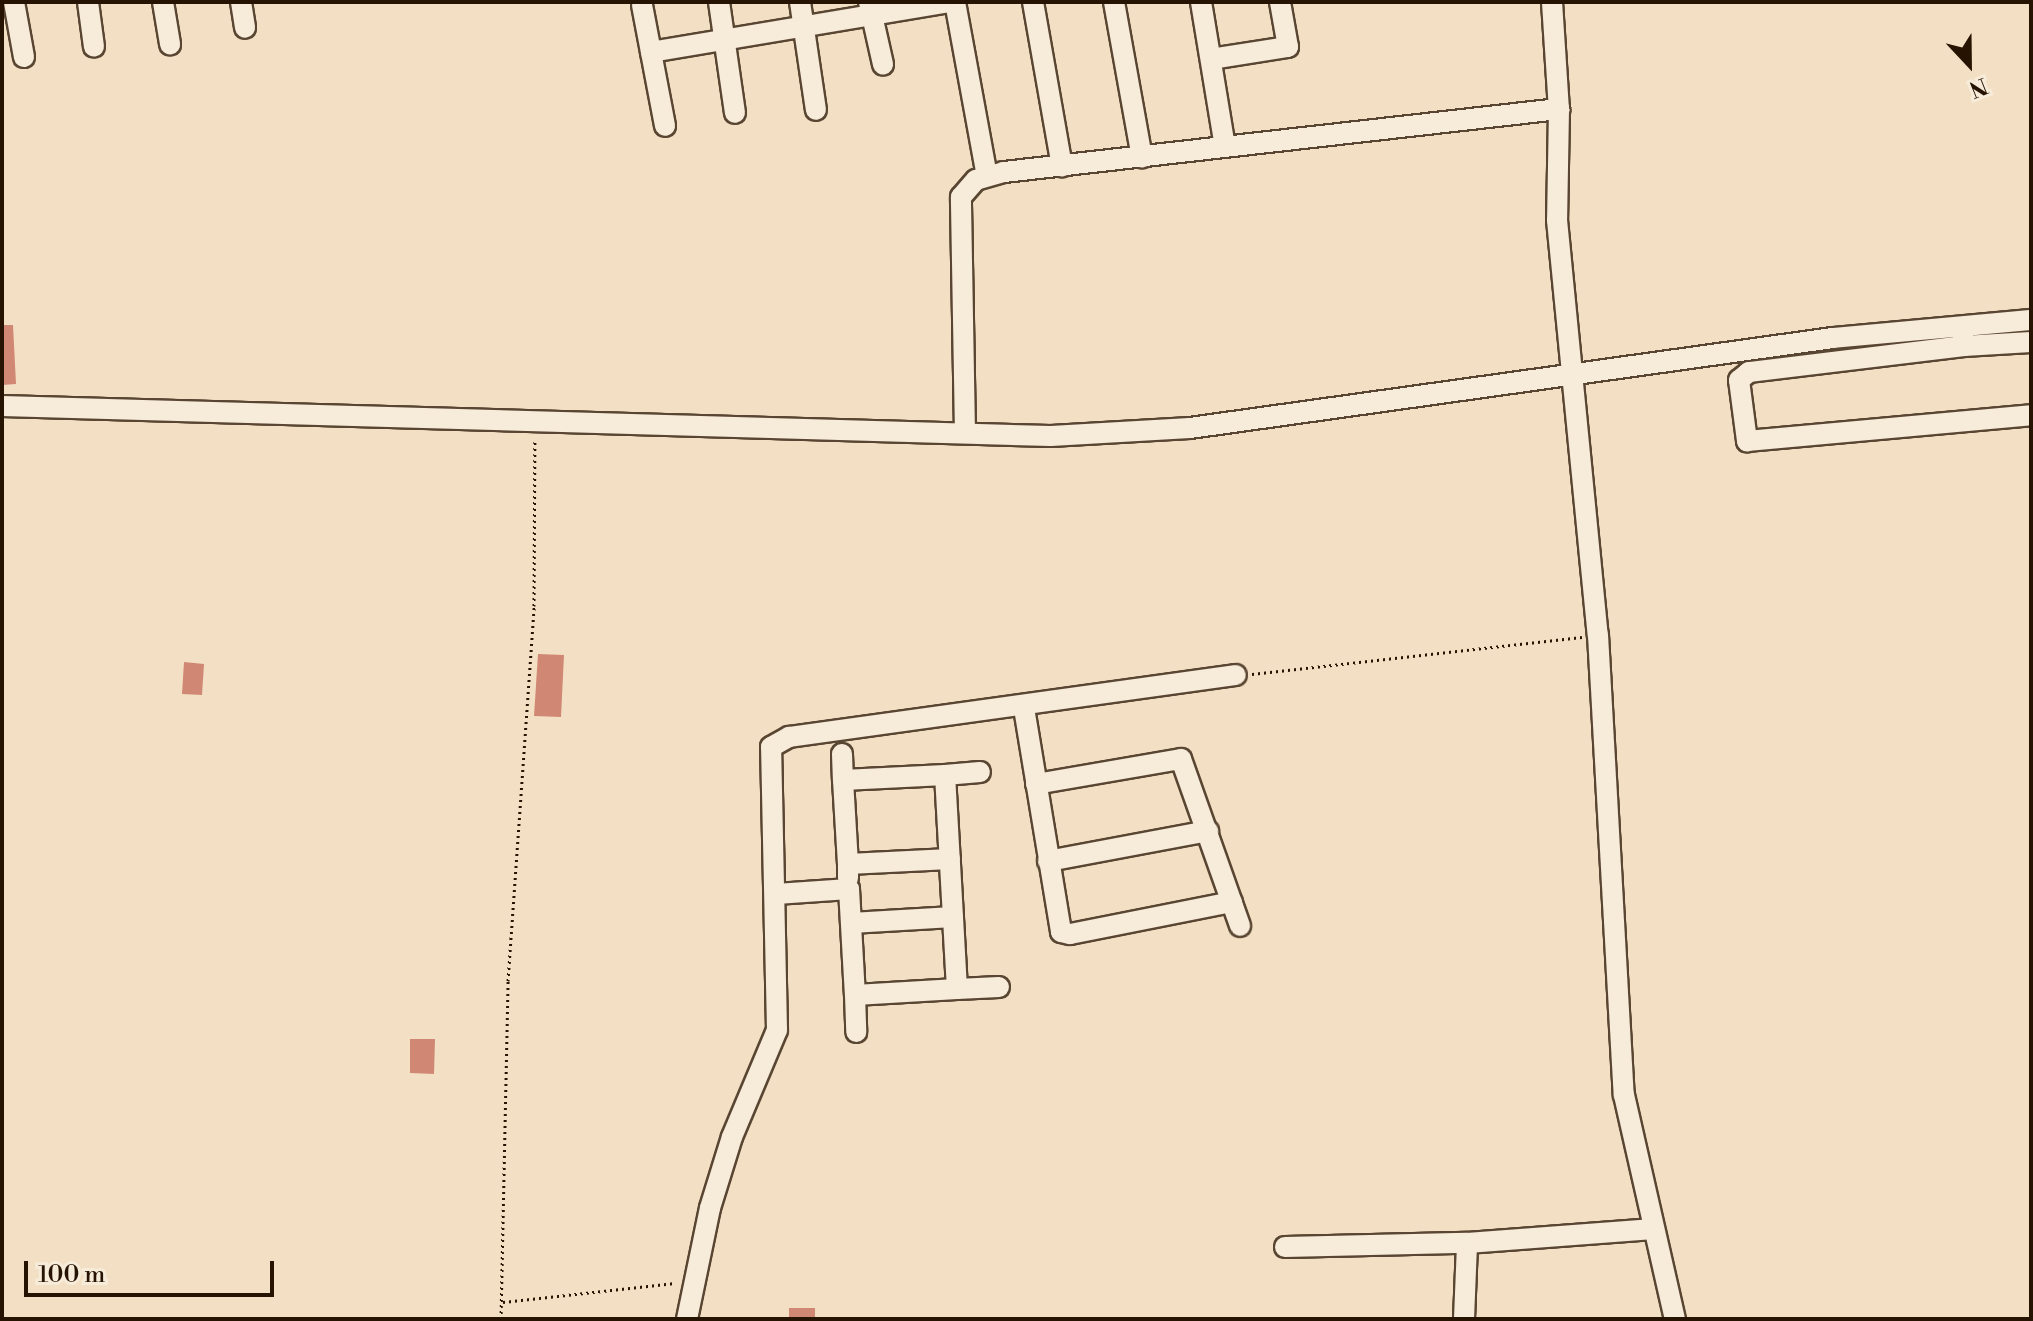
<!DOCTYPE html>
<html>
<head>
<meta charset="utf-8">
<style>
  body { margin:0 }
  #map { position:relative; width:2033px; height:1321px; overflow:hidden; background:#f3e0c4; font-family:"Libre Bodoni",serif }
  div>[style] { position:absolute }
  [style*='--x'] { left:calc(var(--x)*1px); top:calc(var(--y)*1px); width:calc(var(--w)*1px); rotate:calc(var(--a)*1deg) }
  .building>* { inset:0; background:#d08773 }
  .path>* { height:3px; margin-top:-1.5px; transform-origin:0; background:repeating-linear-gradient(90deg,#261301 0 2px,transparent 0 6px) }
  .roads { filter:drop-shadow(2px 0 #594632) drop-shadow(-2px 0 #594632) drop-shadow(0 2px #594632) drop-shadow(0 -2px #594632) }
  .minor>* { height:20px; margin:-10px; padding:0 10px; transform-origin:10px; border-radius:10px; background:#f7ebd9 }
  span { translate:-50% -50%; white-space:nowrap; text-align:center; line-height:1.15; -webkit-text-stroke:7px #f7ebd9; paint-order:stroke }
  .frame { position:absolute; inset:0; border:4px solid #261301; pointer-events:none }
  .north { position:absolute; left:1929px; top:24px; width:80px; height:80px; -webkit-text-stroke:6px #f7ebd9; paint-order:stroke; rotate:158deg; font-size:22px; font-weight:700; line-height:32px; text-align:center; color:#261301 }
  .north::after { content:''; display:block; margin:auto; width:28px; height:36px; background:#261301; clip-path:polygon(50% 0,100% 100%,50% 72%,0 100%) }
  .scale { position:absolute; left:24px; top:1261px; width:250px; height:36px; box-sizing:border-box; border:4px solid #261301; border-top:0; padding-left:10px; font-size:24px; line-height:28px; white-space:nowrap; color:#261301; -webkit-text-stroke:6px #f7ebd9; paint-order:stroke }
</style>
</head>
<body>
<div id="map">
  <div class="building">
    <i style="clip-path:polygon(2px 325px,13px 325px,16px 384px,2px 385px)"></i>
    <i style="clip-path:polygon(538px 654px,564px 655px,561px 717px,534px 716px)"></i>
    <i style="clip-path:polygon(184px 662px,204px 664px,202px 695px,182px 694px)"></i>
    <i style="clip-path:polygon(410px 1039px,435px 1039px,434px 1074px,410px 1073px)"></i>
    <i style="clip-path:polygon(789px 1308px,815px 1308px,815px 1319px,789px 1319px)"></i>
  </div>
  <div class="path">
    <i style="--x:1252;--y:674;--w:332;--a:-6.4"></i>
    <i style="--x:503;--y:1302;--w:173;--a:-6.3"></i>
    <i style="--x:501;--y:1319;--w:338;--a:-88.8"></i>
    <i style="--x:508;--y:981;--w:376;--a:-86"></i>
    <i style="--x:534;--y:606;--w:166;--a:-89.7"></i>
  </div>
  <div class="roads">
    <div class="minor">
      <i style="--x:14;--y:2;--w:56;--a:79.7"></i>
      <i style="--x:88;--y:2;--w:45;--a:82.4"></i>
      <i style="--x:163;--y:2;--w:43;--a:80.5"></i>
      <i style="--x:241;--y:2;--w:26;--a:81"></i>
      <i style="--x:719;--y:2;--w:112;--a:81.8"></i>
      <i style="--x:800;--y:2;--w:109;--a:81.6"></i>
      <i style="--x:869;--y:2;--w:64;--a:77.3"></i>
      <i style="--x:955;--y:2;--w:177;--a:79.6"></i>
      <i style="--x:1033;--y:2;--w:167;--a:80"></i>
      <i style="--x:1114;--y:2;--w:158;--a:79.8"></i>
      <i style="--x:1201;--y:2;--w:147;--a:80.6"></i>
      <i style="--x:1552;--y:2;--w:107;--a:86.3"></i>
      <i style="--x:1559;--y:109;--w:111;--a:91"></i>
      <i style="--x:1557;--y:220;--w:417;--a:84.4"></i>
      <i style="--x:1598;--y:635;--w:461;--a:86.8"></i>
      <i style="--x:1624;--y:1095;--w:230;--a:77.2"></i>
      <i style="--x:642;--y:5;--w:123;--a:79.2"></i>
      <i style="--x:651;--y:52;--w:304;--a:-9.5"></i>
      <i style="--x:1211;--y:59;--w:78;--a:-8.9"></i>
      <i style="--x:1288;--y:47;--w:46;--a:-100.1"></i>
      <i style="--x:1963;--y:336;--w:10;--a:84"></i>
      <i style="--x:1964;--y:346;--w:67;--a:-3.4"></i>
      <i style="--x:1964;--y:346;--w:217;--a:173.1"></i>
      <i style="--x:1749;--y:372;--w:13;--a:141"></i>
      <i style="--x:1739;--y:380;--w:62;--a:82.5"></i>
      <i style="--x:1747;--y:441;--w:285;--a:-5.2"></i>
      <i style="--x:2;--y:406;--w:1049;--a:1.64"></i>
      <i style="--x:1051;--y:436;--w:139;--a:-3.3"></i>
      <i style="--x:1190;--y:428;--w:649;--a:-7.97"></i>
      <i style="--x:1833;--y:338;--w:199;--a:-5.2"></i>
      <i style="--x:965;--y:433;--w:236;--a:-91"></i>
      <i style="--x:961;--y:197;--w:23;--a:-49"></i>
      <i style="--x:976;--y:180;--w:29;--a:-16"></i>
      <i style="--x:1004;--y:172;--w:559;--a:-6.48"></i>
      <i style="--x:1024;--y:708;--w:227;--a:80.6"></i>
      <i style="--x:1061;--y:932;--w:9;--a:13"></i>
      <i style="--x:1070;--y:934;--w:165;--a:-11.2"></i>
      <i style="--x:842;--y:754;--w:26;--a:88"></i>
      <i style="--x:945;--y:775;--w:35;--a:-5"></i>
      <i style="--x:1036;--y:784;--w:147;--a:-9.8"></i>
      <i style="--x:1181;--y:759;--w:177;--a:70.5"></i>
      <i style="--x:1048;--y:861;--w:163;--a:-10.6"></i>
      <i style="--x:848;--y:878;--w:14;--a:-90"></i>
      <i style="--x:848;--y:864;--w:102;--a:-2.8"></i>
      <i style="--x:776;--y:894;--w:73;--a:-3.9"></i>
      <i style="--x:849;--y:889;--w:106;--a:86.8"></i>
      <i style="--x:855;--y:995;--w:102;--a:-3.4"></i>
      <i style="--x:957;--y:989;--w:214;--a:-93.2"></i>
      <i style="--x:945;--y:775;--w:102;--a:177.2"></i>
      <i style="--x:843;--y:780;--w:84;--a:86.6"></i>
      <i style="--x:851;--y:923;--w:102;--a:-3.4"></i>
      <i style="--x:957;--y:989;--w:42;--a:-2.7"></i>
      <i style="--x:855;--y:995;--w:37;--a:88"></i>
      <i style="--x:1285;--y:1247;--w:182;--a:-1.3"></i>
      <i style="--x:1467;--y:1243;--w:187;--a:-4.3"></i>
      <i style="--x:687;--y:1319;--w:113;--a:-78.3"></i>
      <i style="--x:710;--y:1208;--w:74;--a:-72.8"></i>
      <i style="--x:732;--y:1137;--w:116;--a:-67.2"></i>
      <i style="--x:777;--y:1030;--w:283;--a:-91.2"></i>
      <i style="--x:771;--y:747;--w:21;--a:-29"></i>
      <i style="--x:789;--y:737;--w:451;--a:-7.9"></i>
      <i style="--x:1464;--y:1319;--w:76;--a:-87.7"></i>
    </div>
  </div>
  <div class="frame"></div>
  <div class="north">N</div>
  <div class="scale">100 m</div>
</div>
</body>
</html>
